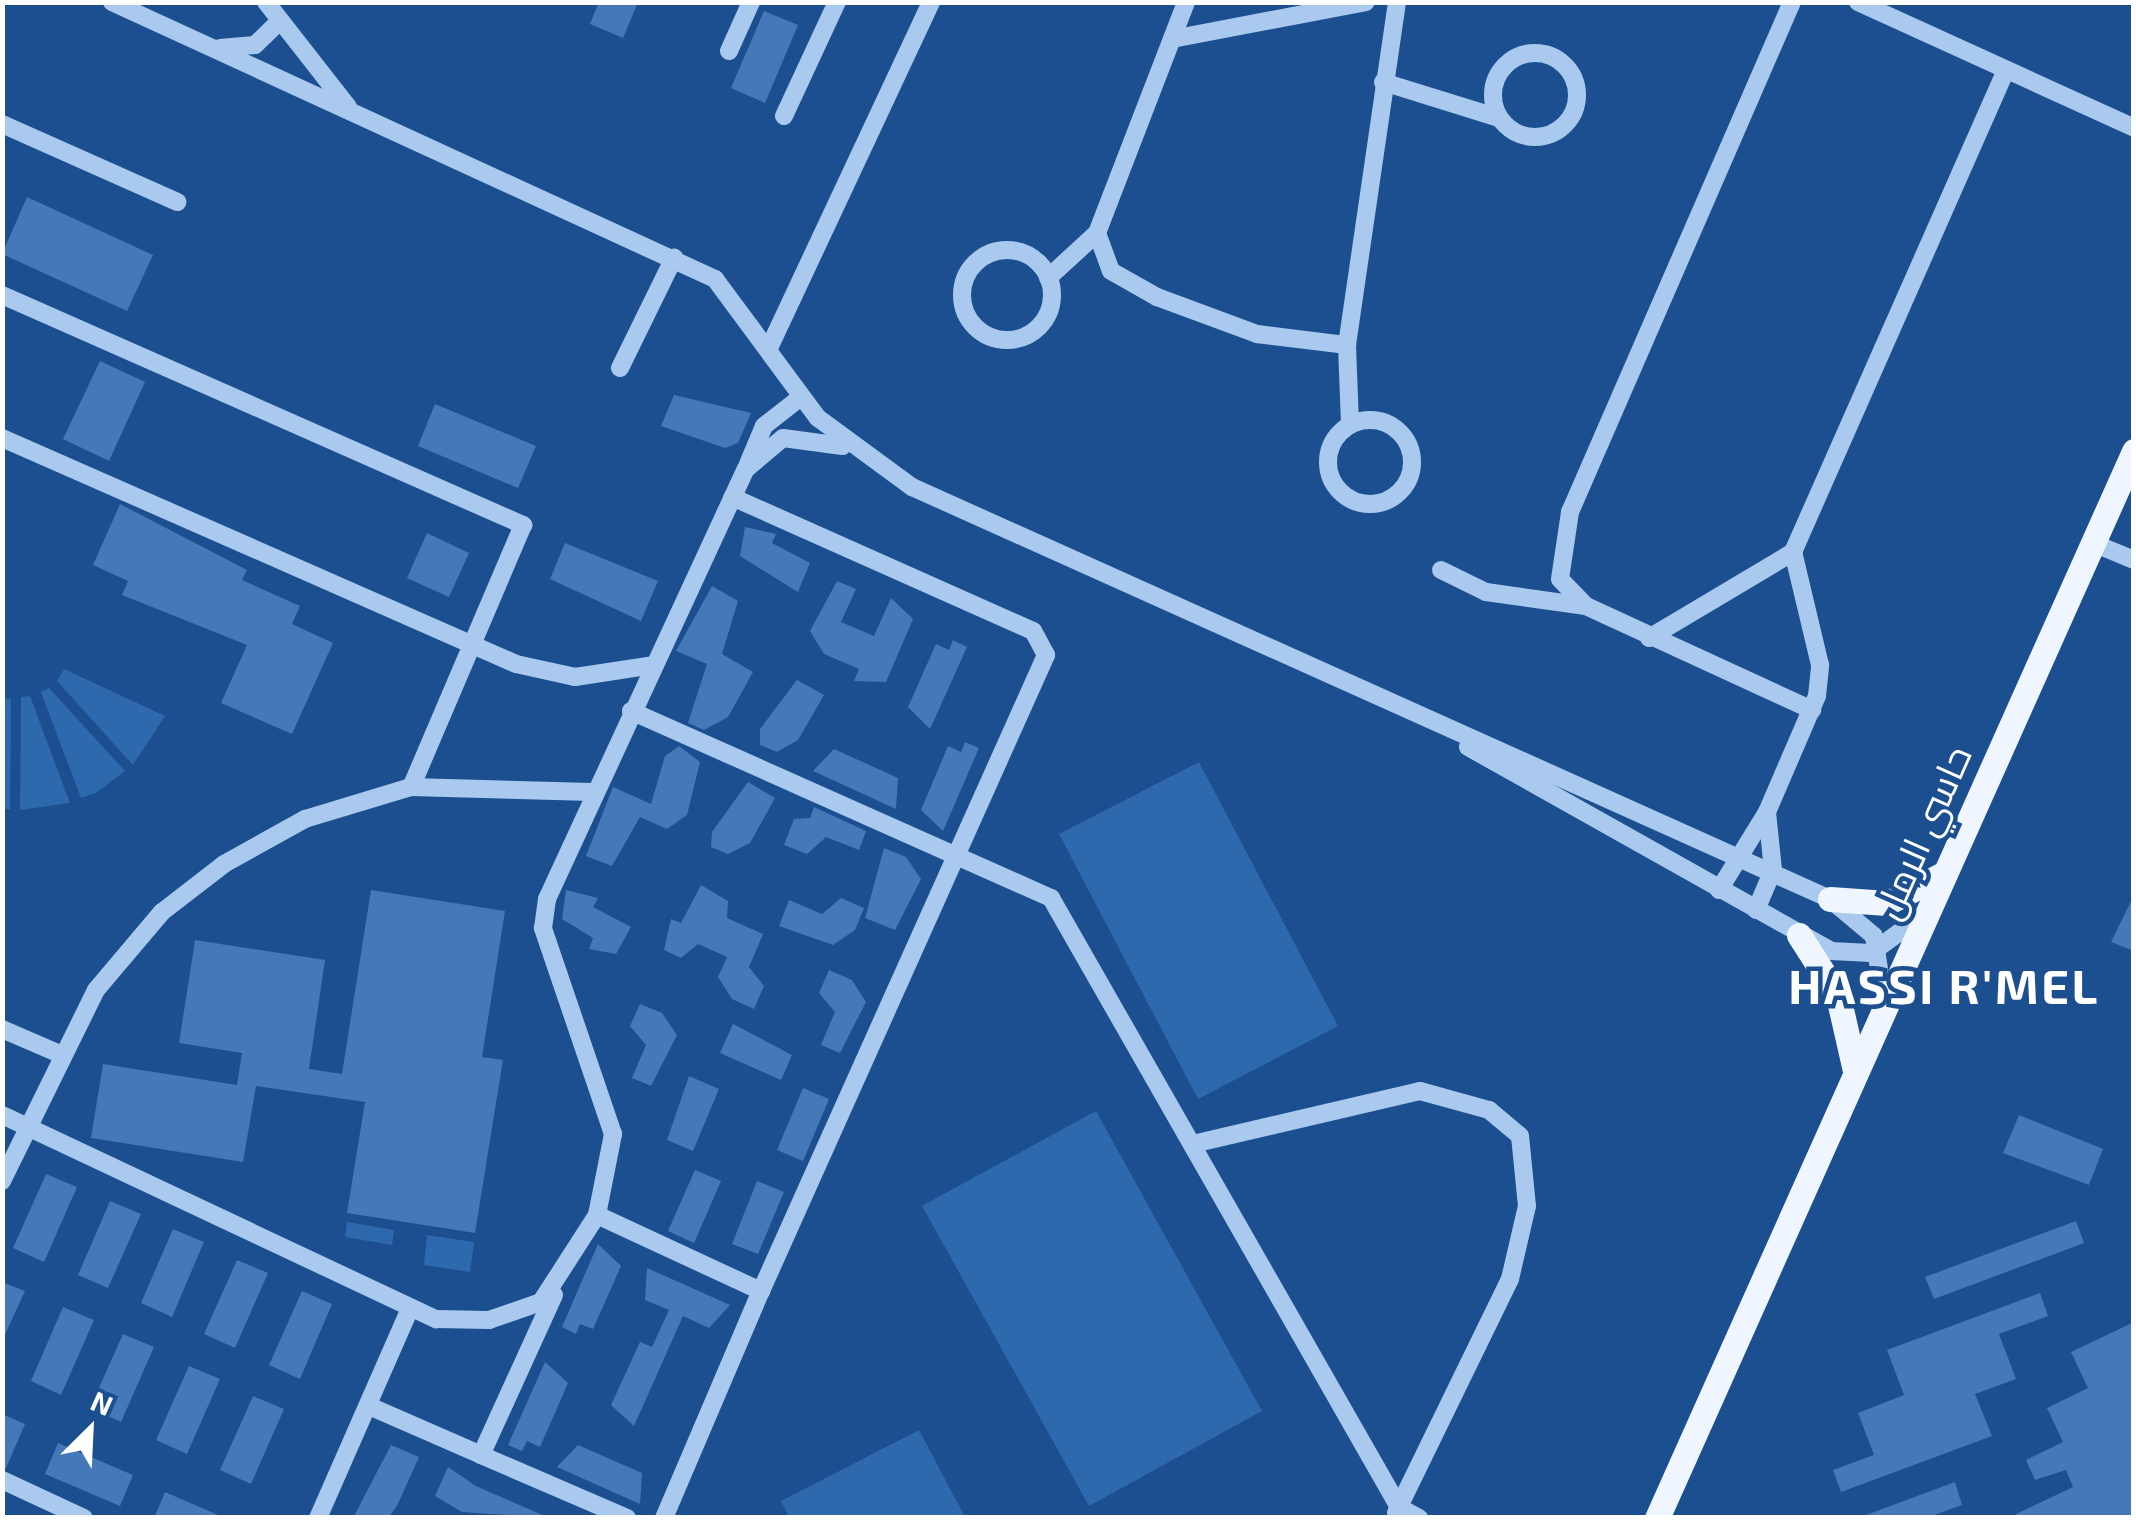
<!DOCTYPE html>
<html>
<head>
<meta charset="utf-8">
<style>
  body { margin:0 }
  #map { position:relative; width:2136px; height:1520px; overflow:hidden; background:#1b4f8f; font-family:"Exo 2",Cairo,sans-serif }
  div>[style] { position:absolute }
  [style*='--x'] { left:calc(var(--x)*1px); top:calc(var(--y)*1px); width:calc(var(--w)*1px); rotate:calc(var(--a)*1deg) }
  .green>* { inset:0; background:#2e69ad }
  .building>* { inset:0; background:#4478b7 }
  .minor>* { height:18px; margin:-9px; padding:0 9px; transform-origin:9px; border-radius:9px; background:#a9c9ee }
  .minor>.ring { margin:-9px; padding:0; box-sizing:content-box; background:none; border:18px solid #a9c9ee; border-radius:50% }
  .major>* { height:25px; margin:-12.5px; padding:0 12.5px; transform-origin:12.5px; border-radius:12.5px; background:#f0f6ff }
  span { translate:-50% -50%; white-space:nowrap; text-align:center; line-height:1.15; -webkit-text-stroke:9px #1b4f8f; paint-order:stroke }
  .street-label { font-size:38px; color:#fff }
  .district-label { font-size:48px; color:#fff; font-weight:700; letter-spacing:2.5px }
  .frame { position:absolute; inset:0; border:5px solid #fff; pointer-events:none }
  .north { position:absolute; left:40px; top:1380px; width:100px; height:100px; -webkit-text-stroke:8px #1b4f8f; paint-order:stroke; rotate:24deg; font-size:28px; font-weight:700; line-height:40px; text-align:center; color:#fff }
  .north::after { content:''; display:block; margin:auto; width:35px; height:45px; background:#fff; clip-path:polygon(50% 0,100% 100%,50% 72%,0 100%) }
</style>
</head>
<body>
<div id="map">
  <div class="green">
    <i style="clip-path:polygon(64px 669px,165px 716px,133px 765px,57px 681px)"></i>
    <i style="clip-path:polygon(49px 688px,125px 771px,96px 793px,81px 798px,41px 692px)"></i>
    <i style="clip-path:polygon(30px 696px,70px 803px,20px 810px,21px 697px)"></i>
    <i style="clip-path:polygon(3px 698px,11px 699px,10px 809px,3px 809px)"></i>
    <i style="clip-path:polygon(1199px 762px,1338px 1026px,1198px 1099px,1059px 834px)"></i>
    <i style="clip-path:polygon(1096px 1111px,1262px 1411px,1089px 1506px,922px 1206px)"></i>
    <i style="clip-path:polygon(347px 1222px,394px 1230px,392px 1245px,345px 1237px)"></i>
    <i style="clip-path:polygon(427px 1235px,474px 1242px,470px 1272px,424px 1265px)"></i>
    <i style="clip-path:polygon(919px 1430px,965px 1517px,789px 1517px,781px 1501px)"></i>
  </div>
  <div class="building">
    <i style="clip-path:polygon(599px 2px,638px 2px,623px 38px,590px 24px)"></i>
    <i style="clip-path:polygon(764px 11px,798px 25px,765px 103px,731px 88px)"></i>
    <i style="clip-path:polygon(27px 197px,153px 255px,127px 311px,2px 254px)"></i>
    <i style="clip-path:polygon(100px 361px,145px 382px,109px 461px,63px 439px)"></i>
    <i style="clip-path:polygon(674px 395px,751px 413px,738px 443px,725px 448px,661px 426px)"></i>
    <i style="clip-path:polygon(435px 404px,536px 446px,518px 488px,418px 446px)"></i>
    <i style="clip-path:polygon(120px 504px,247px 570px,242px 580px,300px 606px,292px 624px,333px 643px,292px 734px,221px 703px,247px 645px,122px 595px,128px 581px,93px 565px)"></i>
    <i style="clip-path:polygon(745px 527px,776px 534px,772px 543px,810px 563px,798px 592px,740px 556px)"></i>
    <i style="clip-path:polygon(427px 533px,469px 553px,449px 597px,407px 578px)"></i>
    <i style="clip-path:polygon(565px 543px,658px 581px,641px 621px,550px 579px)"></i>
    <i style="clip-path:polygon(837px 581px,856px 589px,841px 622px,874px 636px,891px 598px,913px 619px,886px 682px,854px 681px,859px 669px,824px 654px,810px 631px)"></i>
    <i style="clip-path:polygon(712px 586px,738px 601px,722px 654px,753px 672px,728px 717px,704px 730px,688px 723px,707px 664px,676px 651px)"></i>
    <i style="clip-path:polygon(953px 640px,967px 647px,930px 729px,908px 707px,936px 644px,949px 650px)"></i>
    <i style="clip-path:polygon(797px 680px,824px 695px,798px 740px,777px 752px,760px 745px,760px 729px)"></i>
    <i style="clip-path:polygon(965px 742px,979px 748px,943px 831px,921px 810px,948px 746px,961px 752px)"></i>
    <i style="clip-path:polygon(679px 746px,700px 762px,687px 815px,667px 829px,640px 817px,612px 866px,586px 856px,613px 787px,651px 804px,665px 756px)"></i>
    <i style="clip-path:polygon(834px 749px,898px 778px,896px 809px,813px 771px)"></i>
    <i style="clip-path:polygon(748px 782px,775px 798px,750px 843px,728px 854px,711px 847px,712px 832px)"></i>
    <i style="clip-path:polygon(814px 807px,866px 831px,859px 850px,826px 837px,807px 854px,784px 845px,794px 819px,810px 818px)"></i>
    <i style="clip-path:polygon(884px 848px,906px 857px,921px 879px,895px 930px,865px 918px)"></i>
    <i style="clip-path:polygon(701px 885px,728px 901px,727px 918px,763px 934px,749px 967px,764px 986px,754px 1009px,732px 999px,718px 977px,727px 957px,698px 944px,681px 958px,664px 950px,671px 919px,681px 923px)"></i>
    <i style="clip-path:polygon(371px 890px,505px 911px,482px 1057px,503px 1060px,475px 1233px,347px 1213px,365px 1102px,256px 1086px,243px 1162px,91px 1138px,103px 1064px,237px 1085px,242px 1053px,179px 1043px,195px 940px,325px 960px,309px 1069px,342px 1074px)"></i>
    <i style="clip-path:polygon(566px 890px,598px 898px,593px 907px,631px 927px,616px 954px,589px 949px,593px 938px,562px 919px)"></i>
    <i style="clip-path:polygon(2134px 895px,2134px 951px,2111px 942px)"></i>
    <i style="clip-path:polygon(841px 898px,864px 908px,855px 930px,833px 945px,779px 926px,789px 900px,822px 914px)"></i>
    <i style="clip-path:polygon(829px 970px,852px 980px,866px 1002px,840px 1053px,821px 1045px,835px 1012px,819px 993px)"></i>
    <i style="clip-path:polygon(640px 1004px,662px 1013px,677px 1035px,651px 1086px,632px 1078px,646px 1045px,630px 1026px)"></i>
    <i style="clip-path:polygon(733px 1024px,792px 1055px,781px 1080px,720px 1053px)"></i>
    <i style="clip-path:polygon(689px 1076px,719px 1089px,693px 1151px,667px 1140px)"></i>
    <i style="clip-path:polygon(803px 1088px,829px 1099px,803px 1161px,777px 1150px)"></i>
    <i style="clip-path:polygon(2019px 1115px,2103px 1149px,2089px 1185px,2003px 1153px)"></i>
    <i style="clip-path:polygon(695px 1170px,721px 1181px,694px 1243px,668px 1231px)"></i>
    <i style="clip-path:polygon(46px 1174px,77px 1187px,44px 1262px,13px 1248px)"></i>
    <i style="clip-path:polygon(757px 1181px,784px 1192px,758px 1254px,732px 1244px)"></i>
    <i style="clip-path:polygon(110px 1201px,141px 1214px,108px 1288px,78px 1275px)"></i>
    <i style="clip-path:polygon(2076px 1221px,2084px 1243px,1934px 1299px,1925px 1277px)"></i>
    <i style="clip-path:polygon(173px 1229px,204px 1242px,172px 1317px,141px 1303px)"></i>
    <i style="clip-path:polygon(598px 1244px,621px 1266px,593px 1329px,580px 1324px,576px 1334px,562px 1327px)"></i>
    <i style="clip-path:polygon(237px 1260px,268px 1273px,235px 1348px,204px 1334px)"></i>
    <i style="clip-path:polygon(647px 1268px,730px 1305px,709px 1328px,683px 1316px,634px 1426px,611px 1405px,640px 1342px,652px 1347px,669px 1310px,645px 1300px)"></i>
    <i style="clip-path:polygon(2px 1282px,25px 1291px,2px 1341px)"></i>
    <i style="clip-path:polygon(302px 1291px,332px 1304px,300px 1379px,269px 1365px)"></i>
    <i style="clip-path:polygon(2040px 1293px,2048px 1316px,1999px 1334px,2016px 1379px,1975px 1394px,1992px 1436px,1841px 1492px,1833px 1470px,1874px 1455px,1858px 1413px,1904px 1395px,1887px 1350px)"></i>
    <i style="clip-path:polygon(63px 1307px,94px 1320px,61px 1395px,31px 1381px)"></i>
    <i style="clip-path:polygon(2134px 1322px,2134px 1518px,2008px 1518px,2073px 1487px,2066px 1470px,2035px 1480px,2026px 1460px,2063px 1442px,2047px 1408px,2088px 1388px,2071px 1352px)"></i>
    <i style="clip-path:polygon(123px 1334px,154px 1347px,121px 1422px,90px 1408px)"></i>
    <i style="clip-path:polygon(545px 1362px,568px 1383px,540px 1447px,527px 1441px,522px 1451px,508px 1445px)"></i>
    <i style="clip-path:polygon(189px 1366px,220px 1379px,187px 1454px,156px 1440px)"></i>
    <i style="clip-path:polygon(253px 1396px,284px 1409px,251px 1484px,220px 1470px)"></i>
    <i style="clip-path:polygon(2px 1414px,25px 1424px,6px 1468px,2px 1468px)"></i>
    <i style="clip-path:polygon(58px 1443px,133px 1475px,120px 1506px,45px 1474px)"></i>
    <i style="clip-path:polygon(391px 1445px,419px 1457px,397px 1506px,388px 1518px,353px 1518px)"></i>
    <i style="clip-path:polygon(578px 1445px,642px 1473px,640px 1504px,557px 1467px)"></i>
    <i style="clip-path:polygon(448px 1467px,476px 1486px,549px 1518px,462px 1512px,435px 1496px)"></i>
    <i style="clip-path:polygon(1955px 1482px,1962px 1505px,1926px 1518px,1858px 1518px)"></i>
    <i style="clip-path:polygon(165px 1492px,225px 1518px,154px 1518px)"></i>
  </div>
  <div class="minor">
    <i style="--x:112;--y:2;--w:664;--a:24.67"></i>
    <i style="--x:715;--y:279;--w:173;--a:53.5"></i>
    <i style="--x:818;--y:418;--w:117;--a:36.3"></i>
    <i style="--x:912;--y:487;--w:1006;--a:24.17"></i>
    <i style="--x:1830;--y:899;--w:57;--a:40.1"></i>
    <i style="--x:1874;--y:936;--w:67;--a:81.4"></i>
    <i style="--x:266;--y:2;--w:133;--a:52"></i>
    <i style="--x:1858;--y:2;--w:303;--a:24.5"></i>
    <i style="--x:1172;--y:39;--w:197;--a:-10.8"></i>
    <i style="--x:220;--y:48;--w:35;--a:-5"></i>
    <i style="--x:255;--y:45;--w:33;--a:-44"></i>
    <i style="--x:729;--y:51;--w:54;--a:-65.8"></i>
    <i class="ring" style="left:1493px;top:53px;width:66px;height:66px"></i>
    <i style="--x:1383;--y:82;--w:121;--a:17.2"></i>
    <i style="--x:784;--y:116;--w:126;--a:-65.1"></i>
    <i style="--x:2;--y:124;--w:192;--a:24"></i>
    <i style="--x:1097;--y:233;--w:40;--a:69.8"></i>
    <i style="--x:1111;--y:271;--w:53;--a:29.5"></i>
    <i style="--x:1157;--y:297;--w:107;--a:20.3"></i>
    <i style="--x:1257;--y:334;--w:91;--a:7"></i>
    <i class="ring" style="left:962px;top:250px;width:72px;height:72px"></i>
    <i style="--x:1048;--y:278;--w:67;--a:-42.6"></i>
    <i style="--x:1097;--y:233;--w:248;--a:-68.9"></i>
    <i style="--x:2;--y:295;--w:570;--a:23.82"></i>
    <i style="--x:523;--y:525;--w:285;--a:113.1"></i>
    <i style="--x:770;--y:346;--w:380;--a:-64.9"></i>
    <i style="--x:620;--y:368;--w:123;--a:-63.9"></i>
    <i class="ring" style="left:1328px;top:420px;width:66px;height:66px"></i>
    <i style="--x:1350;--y:424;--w:79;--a:-92.2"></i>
    <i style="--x:1347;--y:345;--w:347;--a:-81.7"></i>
    <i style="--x:2;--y:438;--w:561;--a:23.73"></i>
    <i style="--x:516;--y:664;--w:60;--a:12.4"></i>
    <i style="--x:575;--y:677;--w:79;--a:-8.7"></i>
    <i style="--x:748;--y:464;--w:41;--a:-67.2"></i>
    <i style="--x:764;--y:426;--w:47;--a:-38.1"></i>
    <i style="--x:2093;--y:543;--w:44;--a:22.5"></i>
    <i style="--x:1441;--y:570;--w:50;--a:26.1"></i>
    <i style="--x:1486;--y:592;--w:101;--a:8"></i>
    <i style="--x:1586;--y:606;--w:249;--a:24.7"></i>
    <i style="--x:1586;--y:606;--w:37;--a:-134"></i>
    <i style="--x:1560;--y:579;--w:68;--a:-81.5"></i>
    <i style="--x:1570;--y:512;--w:556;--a:-66.48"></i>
    <i style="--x:1649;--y:638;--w:168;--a:-30.8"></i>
    <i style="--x:1793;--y:552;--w:527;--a:-66.16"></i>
    <i style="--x:631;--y:711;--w:460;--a:24"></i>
    <i style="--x:1051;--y:898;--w:701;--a:60.26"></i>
    <i style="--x:1399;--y:1507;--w:23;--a:29"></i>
    <i style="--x:1468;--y:747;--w:416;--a:29.3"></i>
    <i style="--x:1831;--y:951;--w:40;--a:2.9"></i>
    <i style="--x:1871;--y:953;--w:61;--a:-36.3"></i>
    <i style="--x:1719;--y:890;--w:92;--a:-58.4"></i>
    <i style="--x:1767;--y:812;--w:126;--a:-66.7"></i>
    <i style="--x:1817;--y:696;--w:31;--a:-84"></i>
    <i style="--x:1820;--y:665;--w:116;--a:-103.4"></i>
    <i style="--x:1756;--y:910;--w:43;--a:-67"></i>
    <i style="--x:1773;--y:870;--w:58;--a:-95.9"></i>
    <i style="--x:2;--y:1029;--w:63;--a:23.3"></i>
    <i style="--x:2;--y:1115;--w:480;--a:25.2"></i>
    <i style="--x:436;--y:1319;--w:53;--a:1.1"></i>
    <i style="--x:489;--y:1320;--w:55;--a:-19.1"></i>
    <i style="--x:541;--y:1302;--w:103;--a:-57.2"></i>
    <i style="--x:597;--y:1215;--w:83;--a:-78.8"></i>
    <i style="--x:613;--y:1134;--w:218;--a:-108.8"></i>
    <i style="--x:543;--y:928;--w:29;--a:-82"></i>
    <i style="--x:547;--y:899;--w:474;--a:-65.2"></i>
    <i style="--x:746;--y:469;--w:48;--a:-40"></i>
    <i style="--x:783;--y:438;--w:60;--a:7.7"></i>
    <i style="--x:1197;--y:1143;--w:229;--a:-13.1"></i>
    <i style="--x:1420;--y:1091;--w:72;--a:15.4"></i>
    <i style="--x:1489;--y:1110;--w:40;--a:40"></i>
    <i style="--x:1520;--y:1136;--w:70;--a:84.3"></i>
    <i style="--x:1527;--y:1206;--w:75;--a:103.1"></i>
    <i style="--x:1510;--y:1279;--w:260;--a:116"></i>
    <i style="--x:2;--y:1181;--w:213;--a:-63.8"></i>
    <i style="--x:96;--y:990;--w:102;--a:-49.8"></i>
    <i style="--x:162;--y:912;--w:78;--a:-37.7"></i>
    <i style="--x:224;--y:864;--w:93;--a:-29.1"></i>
    <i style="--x:305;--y:819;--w:111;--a:-16.8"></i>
    <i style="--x:411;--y:787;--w:181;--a:1.6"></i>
    <i style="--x:597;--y:1215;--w:181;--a:24.9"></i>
    <i style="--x:761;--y:1291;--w:697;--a:-65.86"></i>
    <i style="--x:1046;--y:655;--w:27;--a:-118"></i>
    <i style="--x:1033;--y:631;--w:329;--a:-156"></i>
    <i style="--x:554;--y:1295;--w:176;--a:114.5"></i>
    <i style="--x:481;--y:1455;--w:159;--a:23.3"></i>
    <i style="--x:369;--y:1406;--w:122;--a:23.6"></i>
    <i style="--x:2;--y:1480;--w:90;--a:24.9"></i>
    <i style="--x:318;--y:1518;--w:229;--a:-66.3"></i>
    <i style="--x:664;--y:1518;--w:247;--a:-66.9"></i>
  </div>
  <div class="major">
    <i style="--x:1830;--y:899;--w:57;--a:4"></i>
    <i style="--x:1887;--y:903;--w:65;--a:-27.3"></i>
    <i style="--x:1799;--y:935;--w:72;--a:57.4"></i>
    <i style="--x:1838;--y:996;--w:77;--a:77.2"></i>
    <i style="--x:1657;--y:1518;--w:1169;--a:-65.91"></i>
  </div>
  <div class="street-label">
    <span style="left:1922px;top:832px;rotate:-66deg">حاسي الرمل</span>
  </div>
  <div class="district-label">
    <span style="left:1944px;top:986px">HASSI R'MEL</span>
  </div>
  <div class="frame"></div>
  <div class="north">N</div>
</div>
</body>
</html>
